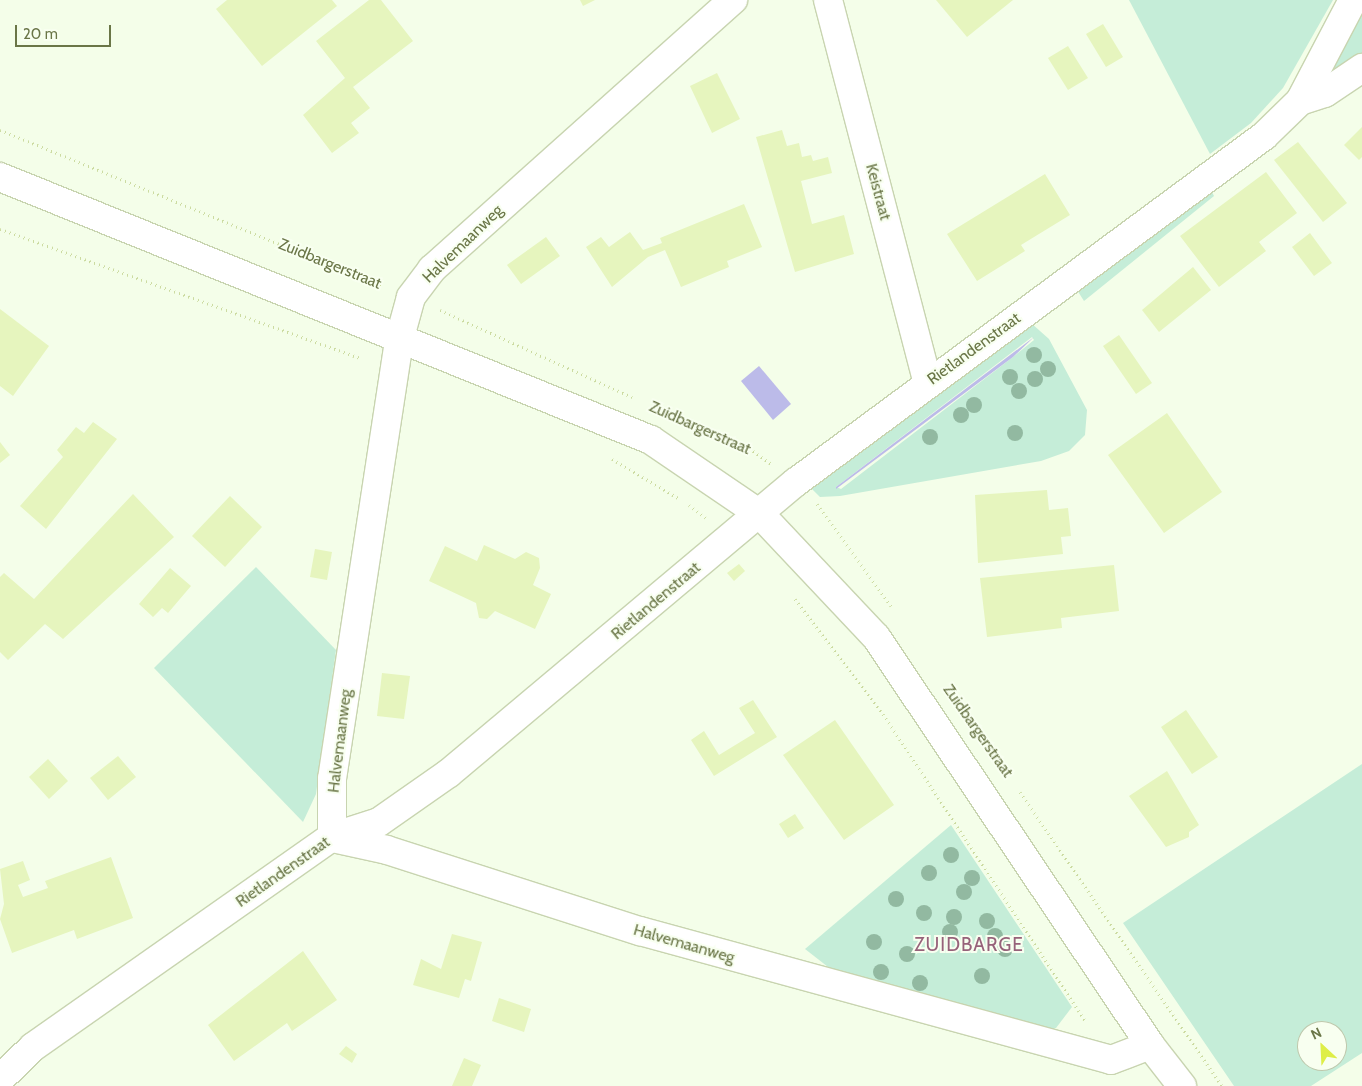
<!DOCTYPE html>
<html>
<head>
<meta charset="utf-8">
<style>
  body { margin:0 }
  #map { position:relative; width:1362px; height:1086px; overflow:hidden; background:#f4fee9; font-family:Cabin,sans-serif }
  div>[style] { position:absolute }
  [style*='--x'] { left:calc(var(--x)*1px); top:calc(var(--y)*1px); width:calc(var(--w)*1px); rotate:calc(var(--a)*1deg) }
  .green>* { inset:0; background:#c5edd8 }
  .water>* { inset:0; background:#bcbbe9 }
  .building>* { inset:0; background:#e6f5be }
  .path>* { height:3px; margin-top:-1.5px; transform-origin:0; background:repeating-linear-gradient(90deg,#ccdba1 0 1px,transparent 0 5px) }
  .roads { filter:drop-shadow(1px 0 #c8d4b0) drop-shadow(-1px 0 #c8d4b0) drop-shadow(0 1px #c8d4b0) drop-shadow(0 -1px #c8d4b0) }
  .minor>* { height:28px; margin:-14px; padding:0 14px; transform-origin:14px; border-radius:14px; background:#fff }
  .trees>* { width:16px; height:16px; margin:-8px; border-radius:50%; background:#92b9a1 }
  span { translate:-50% -50%; white-space:nowrap; text-align:center; line-height:1.15; -webkit-text-stroke:4px #f8fff0; paint-order:stroke }
  .street-label { font-size:16px; color:#6a7647 }
  .quarter-label { font-size:19px; color:#96627a; letter-spacing:1px }
  .north { position:absolute; left:1297px; top:1021px; width:50px; height:50px; box-sizing:border-box; background:#f8fff0; border:1px solid #bfc8ac; border-radius:50%; rotate:335deg; font-size:14px; font-weight:700; line-height:20px; text-align:center; color:#6a7647 }
  .north::after { content:''; display:block; margin:auto; width:18px; height:22px; background:#deee47; clip-path:polygon(50% 0,100% 100%,50% 72%,0 100%) }
  .scale { position:absolute; left:15px; top:25px; width:96px; height:22px; box-sizing:border-box; border:2px solid #6a7647; border-top:0; padding-left:6px; font-size:15px; line-height:18px; white-space:nowrap; color:#6a7647; -webkit-text-stroke:4px #f8fff0; paint-order:stroke }
</style>
</head>
<body>
<div id="map">
  <div class="green">
    <i style="clip-path:polygon(1129px 0,1333px 0,1283px 88px,1251px 123px,1210px 154px)"></i>
    <i style="clip-path:polygon(1362px 3px,1362px 61px,1325px 79px)"></i>
    <i style="clip-path:polygon(1211px 190px,1214px 196px,1084px 301px,1077px 290px)"></i>
    <i style="clip-path:polygon(evenodd,1031px 323px,1049px 339px,1087px 410px,1085px 435px,1069px 451px,1041px 461px,840px 496px,820px 497px,811px 488px,1031px 323px,1032px 337px,1034px 340px,1013px 357px,841px 489px,836px 487px,1032px 337px)"></i>
    <i style="clip-path:polygon(256px 567px,336px 650px,316px 794px,303px 822px,154px 668px)"></i>
    <i style="clip-path:polygon(evenodd,1362px 764px,1362px 1053px,1311px 1086px,1234px 1086px,1123px 923px,1362px 764px,1307px 1031px,1337px 1031px,1337px 1061px,1307px 1061px,1307px 1031px)"></i>
    <i style="clip-path:polygon(951px 825px,1072px 1007px,1056px 1028px,1046px 1031px,846px 981px,805px 949px)"></i>
  </div>
  <div class="water">
    <i style="clip-path:polygon(1034px 337px,1013px 357px,836px 489px,836px 487px)"></i>
    <i style="clip-path:polygon(759px 366px,791px 404px,773px 420px,741px 381px)"></i>
  </div>
  <div class="building">
    <i style="clip-path:polygon(227px 0,332px 0,337px 6px,262px 66px,216px 9px)"></i>
    <i style="clip-path:polygon(369px 0,381px 0,413px 41px,353px 87px,370px 108px,351px 123px,359px 133px,332px 153px,303px 115px,345px 78px,316px 41px)"></i>
    <i style="clip-path:polygon(580px 0,595px 0,583px 6px)"></i>
    <i style="clip-path:polygon(936px 0,1013px 0,967px 37px)"></i>
    <i style="clip-path:polygon(1103px 24px,1123px 57px,1106px 67px,1086px 34px)"></i>
    <i style="clip-path:polygon(1068px 46px,1088px 78px,1068px 90px,1048px 58px)"></i>
    <i style="clip-path:polygon(717px 73px,740px 119px,712px 133px,690px 86px)"></i>
    <i style="clip-path:polygon(1362px 127px,1362px 157px,1359px 160px,1344px 145px)"></i>
    <i style="clip-path:polygon(782px 130px,787px 146px,799px 143px,802px 157px,811px 155px,813px 161px,828px 157px,832px 173px,801px 181px,812px 224px,844px 215px,854px 254px,795px 272px,756px 137px)"></i>
    <i style="clip-path:polygon(1298px 142px,1347px 203px,1323px 222px,1274px 160px)"></i>
    <i style="clip-path:polygon(1266px 172px,1297px 213px,1259px 242px,1266px 251px,1219px 287px,1180px 236px)"></i>
    <i style="clip-path:polygon(1045px 174px,1070px 215px,1021px 245px,1025px 251px,977px 281px,947px 234px)"></i>
    <i style="clip-path:polygon(744px 204px,762px 247px,727px 261px,729px 267px,681px 287px,665px 250px,648px 257px,612px 287px,586px 247px,601px 237px,609px 247px,630px 232px,643px 250px,662px 243px,660px 238px)"></i>
    <i style="clip-path:polygon(1310px 233px,1332px 263px,1314px 276px,1292px 247px)"></i>
    <i style="clip-path:polygon(546px 237px,560px 256px,521px 284px,507px 265px)"></i>
    <i style="clip-path:polygon(1193px 267px,1211px 290px,1159px 332px,1142px 310px)"></i>
    <i style="clip-path:polygon(0 309px,49px 346px,13px 396px,0 386px)"></i>
    <i style="clip-path:polygon(1119px 335px,1152px 383px,1136px 394px,1103px 346px)"></i>
    <i style="clip-path:polygon(1167px 413px,1222px 492px,1164px 533px,1108px 455px)"></i>
    <i style="clip-path:polygon(93px 422px,117px 439px,46px 529px,20px 506px,63px 457px,57px 450px,76px 427px,84px 433px)"></i>
    <i style="clip-path:polygon(0 442px,10px 455px,0 463px)"></i>
    <i style="clip-path:polygon(1047px 490px,1049px 510px,1068px 508px,1071px 536px,1061px 537px,1063px 554px,978px 563px,975px 495px)"></i>
    <i style="clip-path:polygon(133px 494px,174px 537px,63px 639px,45px 624px,8px 660px,0 652px,0 577px,4px 573px,34px 599px)"></i>
    <i style="clip-path:polygon(230px 496px,262px 527px,225px 567px,192px 536px)"></i>
    <i style="clip-path:polygon(484px 545px,515px 559px,526px 552px,539px 558px,540px 568px,533px 585px,551px 594px,535px 629px,495px 611px,487px 619px,479px 618px,476px 603px,429px 581px,445px 546px,477px 561px)"></i>
    <i style="clip-path:polygon(315px 549px,332px 552px,327px 580px,310px 577px)"></i>
    <i style="clip-path:polygon(739px 564px,745px 571px,734px 581px,727px 573px)"></i>
    <i style="clip-path:polygon(1114px 565px,1119px 611px,1061px 618px,1062px 628px,987px 637px,980px 578px)"></i>
    <i style="clip-path:polygon(170px 568px,191px 586px,168px 613px,162px 608px,153px 617px,139px 604px)"></i>
    <i style="clip-path:polygon(382px 673px,410px 676px,404px 719px,377px 716px)"></i>
    <i style="clip-path:polygon(753px 700px,777px 737px,714px 776px,691px 740px,704px 731px,719px 755px,755px 733px,739px 708px)"></i>
    <i style="clip-path:polygon(1186px 710px,1218px 757px,1192px 774px,1161px 727px)"></i>
    <i style="clip-path:polygon(835px 720px,894px 805px,844px 840px,783px 755px)"></i>
    <i style="clip-path:polygon(118px 756px,136px 777px,108px 800px,90px 778px)"></i>
    <i style="clip-path:polygon(48px 759px,68px 781px,49px 799px,29px 777px)"></i>
    <i style="clip-path:polygon(1167px 771px,1199px 825px,1189px 832px,1189px 837px,1166px 847px,1129px 796px)"></i>
    <i style="clip-path:polygon(795px 814px,804px 828px,788px 838px,779px 824px)"></i>
    <i style="clip-path:polygon(111px 857px,133px 918px,77px 939px,74px 930px,12px 953px,0 919px,4px 904px,0 869px,23px 861px,30px 880px,18px 885px,23px 897px,48px 888px,45px 881px)"></i>
    <i style="clip-path:polygon(452px 934px,482px 942px,471px 981px,465px 979px,459px 998px,413px 985px,421px 959px,441px 969px)"></i>
    <i style="clip-path:polygon(303px 951px,337px 1000px,292px 1031px,287px 1023px,234px 1061px,208px 1025px)"></i>
    <i style="clip-path:polygon(499px 998px,531px 1009px,524px 1032px,492px 1021px)"></i>
    <i style="clip-path:polygon(346px 1046px,357px 1054px,352px 1063px,339px 1054px)"></i>
    <i style="clip-path:polygon(464px 1058px,481px 1065px,472px 1086px,452px 1086px)"></i>
  </div>
  <div class="path">
    <i style="--x:0;--y:130;--w:414;--a:22.2"></i>
    <i style="--x:0;--y:229;--w:382;--a:19.7"></i>
    <i style="--x:440;--y:310;--w:211;--a:24.4"></i>
    <i style="--x:672;--y:415;--w:79;--a:22.3"></i>
    <i style="--x:745;--y:445;--w:32;--a:36"></i>
    <i style="--x:612;--y:459;--w:79;--a:30.5"></i>
    <i style="--x:817;--y:504;--w:126;--a:54"></i>
    <i style="--x:689;--y:505;--w:21;--a:37"></i>
    <i style="--x:795;--y:599;--w:145;--a:52.6"></i>
    <i style="--x:883;--y:714;--w:367;--a:56.6"></i>
    <i style="--x:1020;--y:792;--w:357;--a:55.5"></i>
  </div>
  <div class="roads">
    <div class="minor">
      <i style="--x:828;--y:0;--w:396;--a:75.4"></i>
      <i style="--x:1300;--y:101;--w:26;--a:-18"></i>
      <i style="--x:1325;--y:93;--w:45;--a:-34"></i>
      <i style="--x:0;--y:177;--w:702;--a:22"></i>
      <i style="--x:651;--y:440;--w:132;--a:34.2"></i>
      <i style="--x:760;--y:514;--w:169;--a:46.7"></i>
      <i style="--x:876;--y:637;--w:491;--a:56.1"></i>
      <i style="--x:1150;--y:1045;--w:52;--a:52"></i>
      <i style="--x:332;--y:837;--w:58;--a:-90"></i>
      <i style="--x:332;--y:779;--w:447;--a:-81.3"></i>
      <i style="--x:400;--y:337;--w:41;--a:-74.6"></i>
      <i style="--x:411;--y:297;--w:35;--a:-53"></i>
      <i style="--x:432;--y:269;--w:404;--a:-41.8"></i>
      <i style="--x:333;--y:838;--w:55;--a:12.5"></i>
      <i style="--x:387;--y:850;--w:266;--a:17.8"></i>
      <i style="--x:640;--y:931;--w:488;--a:15.3"></i>
      <i style="--x:1111;--y:1060;--w:42;--a:-21"></i>
      <i style="--x:0;--y:1079;--w:46;--a:-44.1"></i>
      <i style="--x:33;--y:1047;--w:365;--a:-35.1"></i>
      <i style="--x:332;--y:837;--w:49;--a:-17.7"></i>
      <i style="--x:379;--y:822;--w:85;--a:-35"></i>
      <i style="--x:449;--y:773;--w:453;--a:-40"></i>
      <i style="--x:796;--y:482;--w:582;--a:-36.48"></i>
      <i style="--x:1264;--y:136;--w:50;--a:-44.2"></i>
      <i style="--x:1300;--y:101;--w:114;--a:-62.3"></i>
    </div>
  </div>
  <div class="trees">
    <i style="left:1034px;top:355px"></i>
    <i style="left:1048px;top:369px"></i>
    <i style="left:1010px;top:377px"></i>
    <i style="left:1035px;top:379px"></i>
    <i style="left:1019px;top:391px"></i>
    <i style="left:974px;top:405px"></i>
    <i style="left:961px;top:415px"></i>
    <i style="left:1015px;top:433px"></i>
    <i style="left:930px;top:437px"></i>
    <i style="left:951px;top:855px"></i>
    <i style="left:929px;top:873px"></i>
    <i style="left:972px;top:878px"></i>
    <i style="left:964px;top:892px"></i>
    <i style="left:896px;top:899px"></i>
    <i style="left:924px;top:913px"></i>
    <i style="left:954px;top:917px"></i>
    <i style="left:987px;top:921px"></i>
    <i style="left:950px;top:932px"></i>
    <i style="left:995px;top:936px"></i>
    <i style="left:874px;top:942px"></i>
    <i style="left:1005px;top:949px"></i>
    <i style="left:907px;top:954px"></i>
    <i style="left:881px;top:972px"></i>
    <i style="left:982px;top:976px"></i>
    <i style="left:920px;top:983px"></i>
  </div>
  <div class="street-label">
    <span style="left:878px;top:192px;rotate:75deg">Keistraat</span>
    <span style="left:463px;top:244px;rotate:-44deg">Halvemaanweg</span>
    <span style="left:330px;top:264px;rotate:22deg">Zuidbargerstraat</span>
    <span style="left:974px;top:349px;rotate:-36deg">Rietlandenstraat</span>
    <span style="left:700px;top:428px;rotate:24deg">Zuidbargerstraat</span>
    <span style="left:656px;top:601px;rotate:-40deg">Rietlandenstraat</span>
    <span style="left:978px;top:731px;rotate:55deg">Zuidbargerstraat</span>
    <span style="left:340px;top:741px;rotate:-83deg">Halvemaanweg</span>
    <span style="left:283px;top:872px;rotate:-35deg">Rietlandenstraat</span>
    <span style="left:684px;top:944px;rotate:16deg">Halvemaanweg</span>
  </div>
  <div class="quarter-label">
    <span style="left:969px;top:945px">ZUIDBARGE</span>
  </div>
  <div class="north">N</div>
  <div class="scale">20 m</div>
</div>
</body>
</html>
